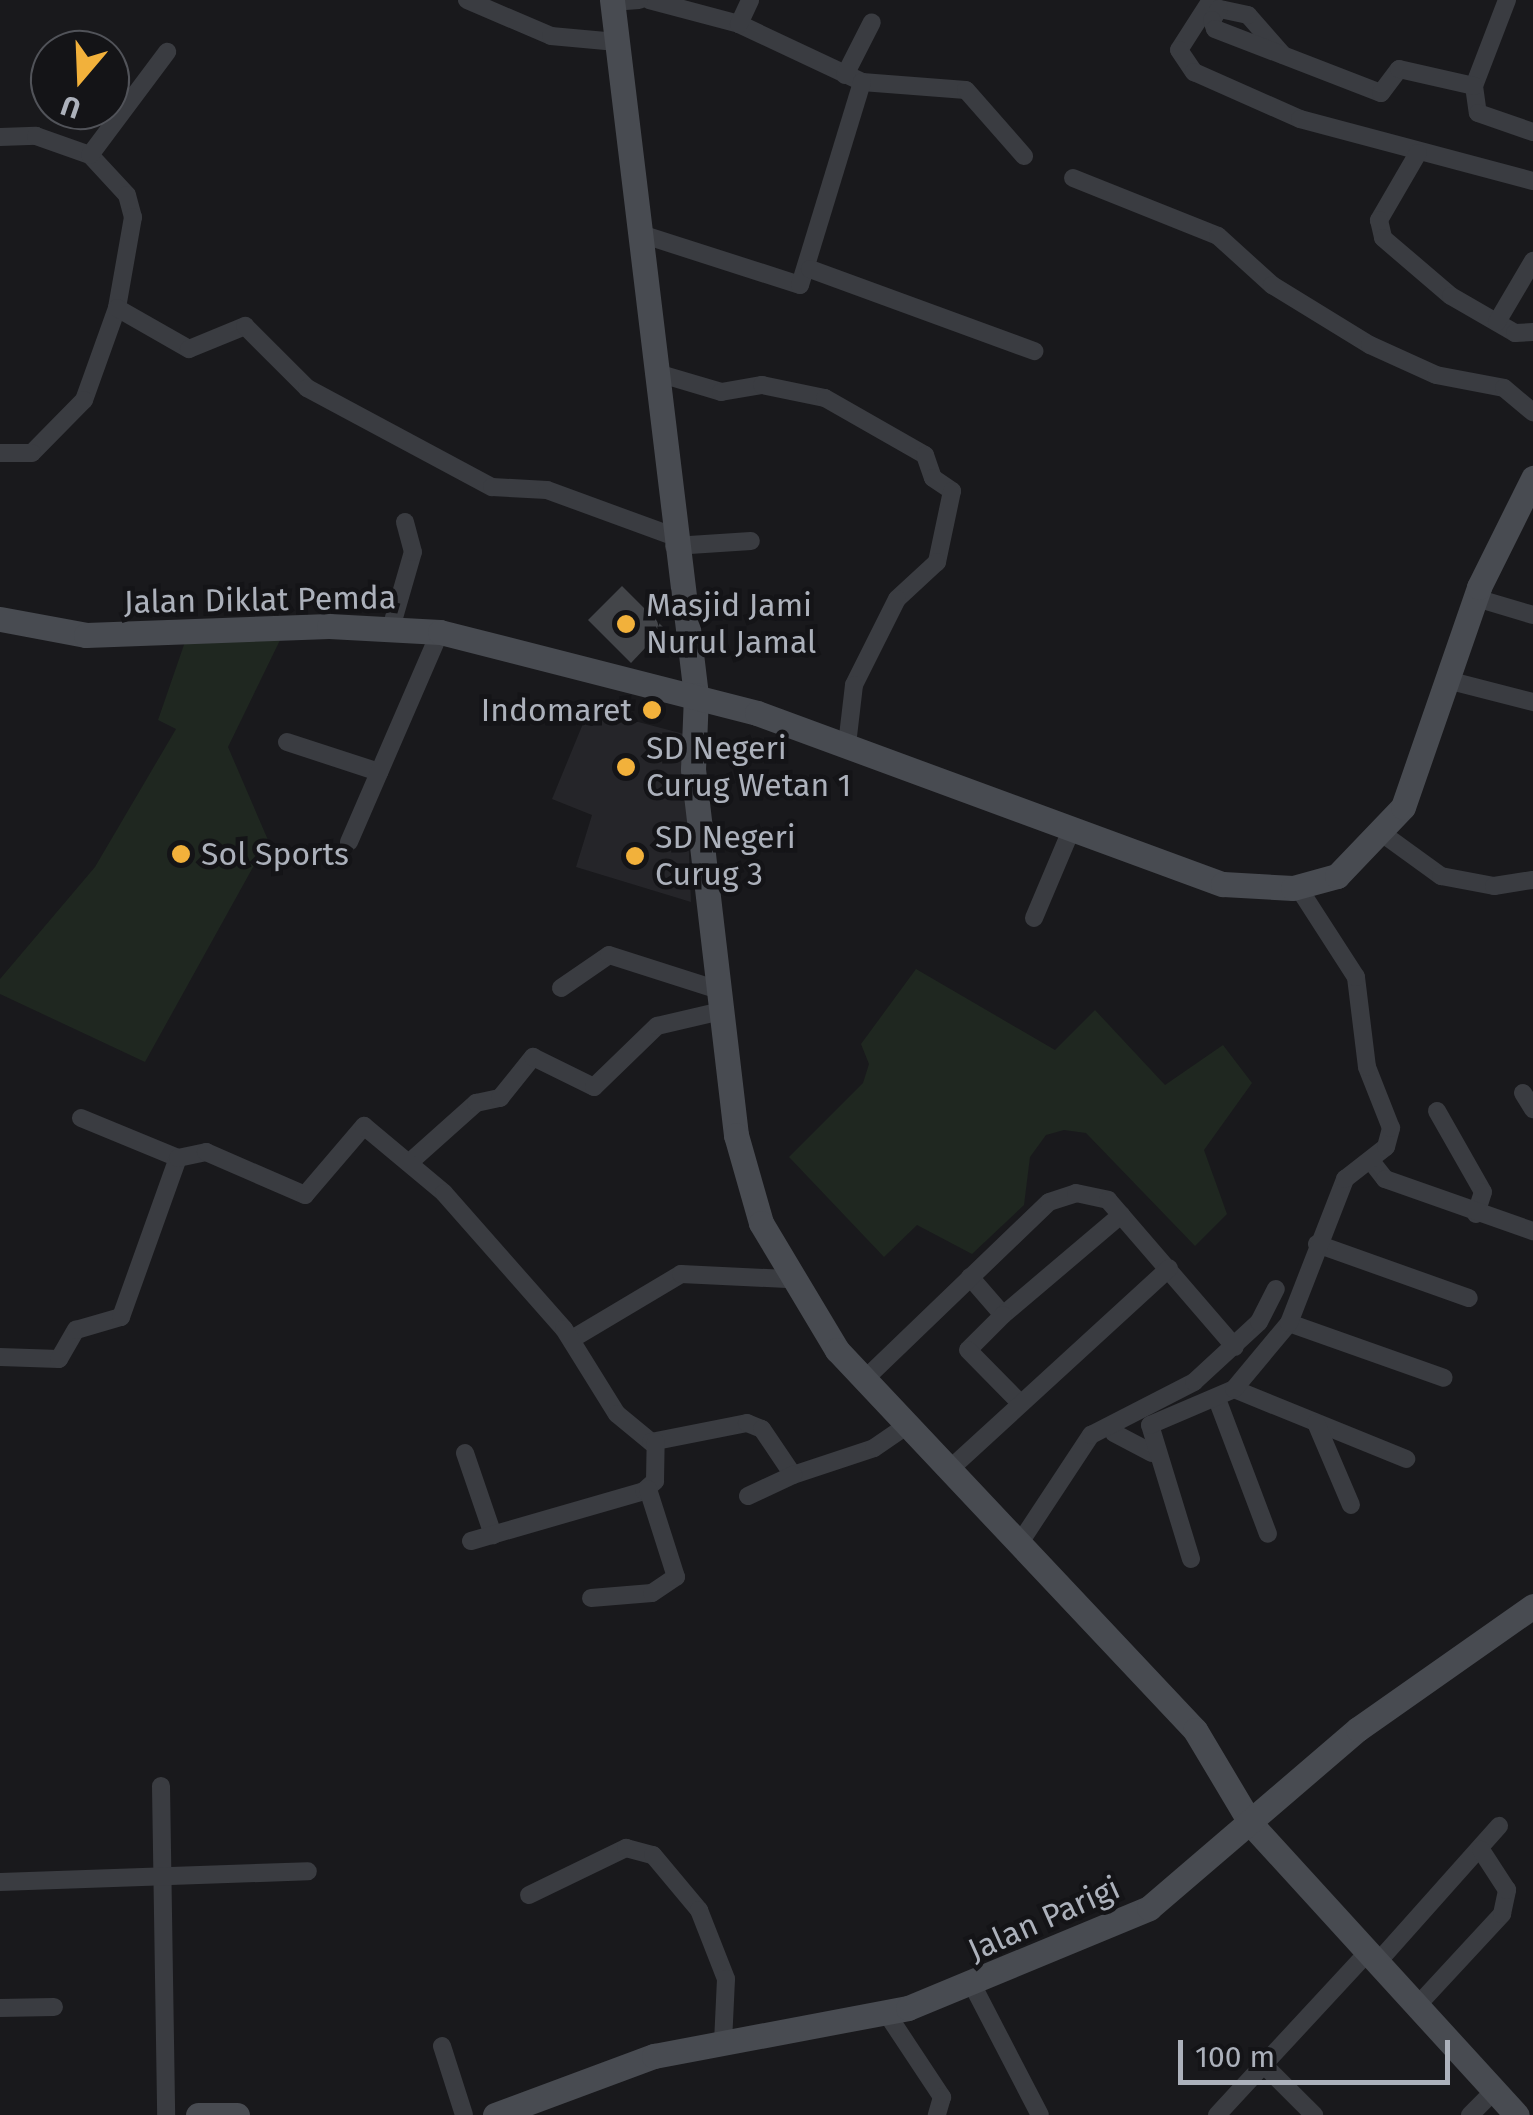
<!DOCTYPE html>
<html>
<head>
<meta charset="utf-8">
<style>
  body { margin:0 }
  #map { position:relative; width:1533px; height:2115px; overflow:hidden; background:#19191c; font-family:"Fira Sans",sans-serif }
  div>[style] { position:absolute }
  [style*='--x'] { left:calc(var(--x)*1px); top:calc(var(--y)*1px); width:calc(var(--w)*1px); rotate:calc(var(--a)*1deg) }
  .built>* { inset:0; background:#252529 }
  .green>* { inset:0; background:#1f2720 }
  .building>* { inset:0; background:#434549 }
  .street>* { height:18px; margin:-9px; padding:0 9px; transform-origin:9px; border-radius:9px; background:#3a3c41 }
  .secondary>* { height:25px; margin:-12.5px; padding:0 12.5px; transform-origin:12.5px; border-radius:12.5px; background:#484b51 }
  .dots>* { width:28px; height:28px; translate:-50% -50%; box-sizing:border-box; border:5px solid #141417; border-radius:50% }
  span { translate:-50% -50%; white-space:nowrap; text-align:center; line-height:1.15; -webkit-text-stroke:9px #141417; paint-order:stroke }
  .street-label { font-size:32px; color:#acb1bb }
  .poi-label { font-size:32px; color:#acb1bb }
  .left { translate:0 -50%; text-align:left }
  .right { translate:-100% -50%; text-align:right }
  .north { position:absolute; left:30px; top:30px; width:100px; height:100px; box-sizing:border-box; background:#141417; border:2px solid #515359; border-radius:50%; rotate:199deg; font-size:28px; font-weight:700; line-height:40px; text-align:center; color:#acb1bb }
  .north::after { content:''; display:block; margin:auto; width:35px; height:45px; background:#f2b13b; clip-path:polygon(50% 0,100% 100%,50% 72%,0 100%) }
  .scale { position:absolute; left:1178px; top:2040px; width:272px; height:45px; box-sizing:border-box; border:5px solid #acb1bb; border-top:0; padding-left:12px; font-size:30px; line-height:35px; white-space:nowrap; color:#acb1bb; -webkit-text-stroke:8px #141417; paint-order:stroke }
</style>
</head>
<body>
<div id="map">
  <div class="built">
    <i style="clip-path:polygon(589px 709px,684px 734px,691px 902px,576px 867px,592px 815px,552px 799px)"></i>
  </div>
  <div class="green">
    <i style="clip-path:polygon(283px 634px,228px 747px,268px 840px,145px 1062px,0 994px,0 979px,95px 867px,176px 729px,158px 720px,187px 636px)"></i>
    <i style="clip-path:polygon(916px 969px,1055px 1050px,1095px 1010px,1165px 1085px,1223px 1045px,1252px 1083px,1204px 1150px,1227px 1214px,1195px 1246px,1086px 1133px,1064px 1130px,1046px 1135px,1030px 1157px,1024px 1205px,972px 1254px,917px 1225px,884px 1257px,789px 1157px,863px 1083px,869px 1064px,861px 1044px)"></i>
  </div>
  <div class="building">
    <i style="clip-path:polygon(622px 586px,664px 628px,631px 663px,588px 620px)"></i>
  </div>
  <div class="street">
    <i style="--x:467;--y:0;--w:91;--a:23.2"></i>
    <i style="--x:551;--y:36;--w:66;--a:5.2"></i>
    <i style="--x:649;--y:0;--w:93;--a:14.9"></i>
    <i style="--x:739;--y:24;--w:136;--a:25.2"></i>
    <i style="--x:862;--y:82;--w:104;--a:4.4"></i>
    <i style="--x:966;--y:90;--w:88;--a:48.7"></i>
    <i style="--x:1211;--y:0;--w:59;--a:122.6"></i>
    <i style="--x:1179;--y:50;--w:27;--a:56"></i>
    <i style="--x:1194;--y:72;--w:116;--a:23.9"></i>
    <i style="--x:1300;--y:119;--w:241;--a:14.9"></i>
    <i style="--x:1507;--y:0;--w:92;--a:111"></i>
    <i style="--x:1474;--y:86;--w:27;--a:82"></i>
    <i style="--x:1478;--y:113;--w:58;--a:19.1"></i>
    <i style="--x:612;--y:2;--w:27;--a:-4"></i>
    <i style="--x:739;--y:24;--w:26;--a:-65"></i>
    <i style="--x:1283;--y:55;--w:53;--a:-131.2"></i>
    <i style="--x:1248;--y:15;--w:30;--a:-168"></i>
    <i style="--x:1219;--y:9;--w:13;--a:122"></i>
    <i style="--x:1212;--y:20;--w:9;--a:72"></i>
    <i style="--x:1215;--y:29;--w:178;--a:21.1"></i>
    <i style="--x:1381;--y:93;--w:30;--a:-53"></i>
    <i style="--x:1399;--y:69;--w:77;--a:12.8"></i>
    <i style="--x:845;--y:75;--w:59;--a:-63"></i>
    <i style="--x:0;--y:137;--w:36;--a:-2"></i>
    <i style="--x:36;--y:136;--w:57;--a:19.4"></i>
    <i style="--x:90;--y:155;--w:54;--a:47.2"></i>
    <i style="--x:127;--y:195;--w:23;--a:75"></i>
    <i style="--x:133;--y:217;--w:92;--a:100"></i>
    <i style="--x:117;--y:308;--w:98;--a:109.7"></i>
    <i style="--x:84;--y:400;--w:74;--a:134.5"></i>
    <i style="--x:32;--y:453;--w:32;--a:180"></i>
    <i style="--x:1418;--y:153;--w:78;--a:120.2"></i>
    <i style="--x:1379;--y:220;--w:18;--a:77"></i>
    <i style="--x:1383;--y:238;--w:89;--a:40.5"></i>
    <i style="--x:1451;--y:296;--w:74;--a:30"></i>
    <i style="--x:1515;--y:333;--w:18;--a:-3"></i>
    <i style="--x:90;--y:155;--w:129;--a:-53.2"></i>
    <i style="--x:1073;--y:178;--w:156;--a:21.8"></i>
    <i style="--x:1218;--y:236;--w:73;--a:42.2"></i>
    <i style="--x:1272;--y:285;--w:115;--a:31.5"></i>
    <i style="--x:1370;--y:345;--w:72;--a:24.4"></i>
    <i style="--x:1436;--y:375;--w:69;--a:10.8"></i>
    <i style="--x:1504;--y:388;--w:38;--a:40"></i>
    <i style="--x:638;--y:233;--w:170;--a:17.8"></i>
    <i style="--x:800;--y:285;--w:212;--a:-73"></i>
    <i style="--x:810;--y:269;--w:239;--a:20.1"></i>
    <i style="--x:117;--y:308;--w:83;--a:29.7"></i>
    <i style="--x:189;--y:349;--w:61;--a:-22.3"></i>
    <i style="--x:245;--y:326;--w:88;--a:45"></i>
    <i style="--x:307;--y:388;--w:210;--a:28.2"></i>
    <i style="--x:492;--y:487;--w:55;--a:3.1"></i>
    <i style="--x:547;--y:490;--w:134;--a:20.1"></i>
    <i style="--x:1497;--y:322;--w:71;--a:-59.5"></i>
    <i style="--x:654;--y:372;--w:70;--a:16.6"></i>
    <i style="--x:721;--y:392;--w:42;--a:-9.7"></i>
    <i style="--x:762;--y:385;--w:64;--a:11.7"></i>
    <i style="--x:825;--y:398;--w:115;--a:29.7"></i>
    <i style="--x:925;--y:455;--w:24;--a:71"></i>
    <i style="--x:933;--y:478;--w:23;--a:34"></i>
    <i style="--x:952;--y:491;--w:73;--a:101.9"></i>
    <i style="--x:937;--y:562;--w:54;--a:137.2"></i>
    <i style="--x:897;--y:599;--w:96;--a:116.6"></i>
    <i style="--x:854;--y:685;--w:60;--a:96.7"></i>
    <i style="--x:674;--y:546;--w:77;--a:-3.7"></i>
    <i style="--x:1476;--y:598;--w:59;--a:16.6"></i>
    <i style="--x:391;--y:628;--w:79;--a:-73.9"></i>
    <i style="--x:413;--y:552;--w:31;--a:-105"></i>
    <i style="--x:1451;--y:681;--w:85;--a:14.4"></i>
    <i style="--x:287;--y:742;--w:97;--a:18.1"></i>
    <i style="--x:1383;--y:834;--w:72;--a:35.9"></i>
    <i style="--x:1441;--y:876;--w:54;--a:10.7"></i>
    <i style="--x:1494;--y:886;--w:39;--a:-9"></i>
    <i style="--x:349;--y:842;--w:229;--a:-66.6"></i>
    <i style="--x:1034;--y:918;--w:98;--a:-67.1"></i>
    <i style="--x:561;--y:988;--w:58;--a:-34.5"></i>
    <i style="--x:609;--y:955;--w:115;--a:17.7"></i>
    <i style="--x:1523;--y:1093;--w:19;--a:58"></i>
    <i style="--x:1437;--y:1111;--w:93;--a:60.4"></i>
    <i style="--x:1483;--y:1192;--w:23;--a:108"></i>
    <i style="--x:81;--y:1118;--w:105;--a:22.4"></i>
    <i style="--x:1371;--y:1161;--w:23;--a:52"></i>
    <i style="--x:1385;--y:1179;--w:157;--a:19.4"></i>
    <i style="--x:410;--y:1162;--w:89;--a:-41.8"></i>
    <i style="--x:476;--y:1103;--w:25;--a:-12"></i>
    <i style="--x:500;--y:1098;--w:53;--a:-51.2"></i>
    <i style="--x:533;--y:1057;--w:68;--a:26.2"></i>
    <i style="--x:594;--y:1087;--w:88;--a:-44.1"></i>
    <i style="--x:657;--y:1026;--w:66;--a:-13.2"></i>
    <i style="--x:1317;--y:1244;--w:161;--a:19.6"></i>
    <i style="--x:970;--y:1277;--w:50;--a:49"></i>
    <i style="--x:1003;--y:1315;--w:155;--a:-40.3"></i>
    <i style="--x:1003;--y:1315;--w:49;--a:135"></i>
    <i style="--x:968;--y:1350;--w:74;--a:45.5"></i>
    <i style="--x:1289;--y:1323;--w:164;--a:19.5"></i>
    <i style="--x:572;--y:1339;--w:127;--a:-30.8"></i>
    <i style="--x:681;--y:1274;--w:106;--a:2.7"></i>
    <i style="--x:0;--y:1357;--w:59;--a:1.9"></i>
    <i style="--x:59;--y:1359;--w:34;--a:-60"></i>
    <i style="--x:76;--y:1330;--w:47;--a:-16.1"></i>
    <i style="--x:121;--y:1317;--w:169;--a:-70.3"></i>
    <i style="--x:178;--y:1158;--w:29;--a:-12"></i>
    <i style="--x:206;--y:1152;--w:108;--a:23.5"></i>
    <i style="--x:305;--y:1195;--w:91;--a:-49.5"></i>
    <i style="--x:364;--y:1126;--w:104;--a:39.9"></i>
    <i style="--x:444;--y:1193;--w:181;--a:48.6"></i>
    <i style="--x:564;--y:1329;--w:100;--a:58.1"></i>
    <i style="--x:617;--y:1414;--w:44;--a:39.5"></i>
    <i style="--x:651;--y:1442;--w:98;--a:-11.2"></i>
    <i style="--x:747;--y:1423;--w:16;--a:22"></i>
    <i style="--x:762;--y:1429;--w:55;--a:56"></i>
    <i style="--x:793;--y:1475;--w:85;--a:-18.4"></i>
    <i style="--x:874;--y:1448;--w:42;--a:-34.4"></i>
    <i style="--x:865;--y:1379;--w:255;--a:-43.9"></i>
    <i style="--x:1049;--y:1202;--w:28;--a:-18"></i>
    <i style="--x:1076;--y:1193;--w:33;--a:12"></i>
    <i style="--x:1108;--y:1200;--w:194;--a:49.2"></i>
    <i style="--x:1234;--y:1389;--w:186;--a:22.1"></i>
    <i style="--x:1217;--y:1399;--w:144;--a:69.3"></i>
    <i style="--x:1316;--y:1423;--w:89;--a:66.9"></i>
    <i style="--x:1114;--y:1433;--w:43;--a:27.8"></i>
    <i style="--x:465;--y:1453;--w:87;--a:71.1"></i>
    <i style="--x:950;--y:1469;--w:297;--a:-42.5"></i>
    <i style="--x:748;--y:1496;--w:50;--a:-25"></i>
    <i style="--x:471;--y:1541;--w:180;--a:-16.1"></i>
    <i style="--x:644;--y:1491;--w:15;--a:-42"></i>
    <i style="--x:655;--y:1481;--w:39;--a:-89"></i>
    <i style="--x:1019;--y:1544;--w:131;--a:-56.6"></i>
    <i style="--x:1091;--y:1435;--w:116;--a:-27.2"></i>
    <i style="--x:1194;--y:1382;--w:88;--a:-42.7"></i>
    <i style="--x:1259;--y:1322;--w:37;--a:-63"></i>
    <i style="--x:1191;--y:1559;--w:140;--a:-107"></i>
    <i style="--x:1150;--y:1425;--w:91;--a:-23.2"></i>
    <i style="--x:1234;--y:1389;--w:86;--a:-50.2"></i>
    <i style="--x:1289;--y:1323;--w:155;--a:-68.7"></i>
    <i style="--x:1345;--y:1179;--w:52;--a:-38"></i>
    <i style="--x:1386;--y:1147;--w:20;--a:-75"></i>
    <i style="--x:1391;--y:1128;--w:66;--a:-111.5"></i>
    <i style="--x:1367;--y:1067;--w:91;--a:-97"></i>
    <i style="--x:1356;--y:977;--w:107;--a:-122.8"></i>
    <i style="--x:591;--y:1598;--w:61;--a:-4.7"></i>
    <i style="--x:652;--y:1593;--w:29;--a:-34"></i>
    <i style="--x:676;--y:1577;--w:92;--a:-107.7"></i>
    <i style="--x:161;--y:1786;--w:329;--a:89.1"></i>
    <i style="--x:0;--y:1882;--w:308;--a:-2"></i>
    <i style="--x:529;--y:1895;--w:108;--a:-25.9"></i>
    <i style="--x:626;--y:1848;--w:28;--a:15"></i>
    <i style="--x:653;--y:1855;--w:72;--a:50.1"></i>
    <i style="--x:699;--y:1910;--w:74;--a:68.6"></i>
    <i style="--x:726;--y:1979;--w:64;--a:92.7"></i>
    <i style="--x:1376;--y:1964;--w:185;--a:-48.3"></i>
    <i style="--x:973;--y:1986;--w:145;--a:62.6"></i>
    <i style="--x:1416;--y:2007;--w:127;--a:-47.2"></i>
    <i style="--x:1502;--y:1914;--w:25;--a:-78"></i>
    <i style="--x:1507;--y:1890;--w:48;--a:-123"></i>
    <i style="--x:0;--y:2008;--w:54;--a:-1.1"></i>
    <i style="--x:887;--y:2014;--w:100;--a:56.5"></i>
    <i style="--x:942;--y:2097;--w:19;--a:106"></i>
    <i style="--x:442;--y:2046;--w:72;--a:72.3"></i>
    <i style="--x:1264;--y:2065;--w:71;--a:45"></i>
    <i style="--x:1217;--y:2115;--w:219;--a:-47.2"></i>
    <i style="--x:1470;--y:2115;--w:33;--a:-45"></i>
  </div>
  <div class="secondary">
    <i style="--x:612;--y:0;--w:700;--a:83.11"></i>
    <i style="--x:696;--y:695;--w:74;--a:92.3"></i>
    <i style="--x:693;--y:769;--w:369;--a:83.3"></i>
    <i style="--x:736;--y:1135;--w:91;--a:74.1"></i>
    <i style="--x:761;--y:1223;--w:148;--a:59.1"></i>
    <i style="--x:837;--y:1350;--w:522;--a:46.71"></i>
    <i style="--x:1195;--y:1730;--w:109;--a:59.2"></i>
    <i style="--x:1251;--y:1824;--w:394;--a:47.6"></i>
    <i style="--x:0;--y:619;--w:87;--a:10.5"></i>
    <i style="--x:86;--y:635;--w:243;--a:-2.1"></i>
    <i style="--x:329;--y:626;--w:111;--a:3.1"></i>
    <i style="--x:440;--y:632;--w:327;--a:14.3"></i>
    <i style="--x:757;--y:713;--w:496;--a:20.2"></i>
    <i style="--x:1223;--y:884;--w:70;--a:3.3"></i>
    <i style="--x:1293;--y:888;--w:46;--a:-15.3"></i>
    <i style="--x:1337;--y:876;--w:95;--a:-46.3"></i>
    <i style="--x:1403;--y:807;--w:233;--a:-70.9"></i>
    <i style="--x:1479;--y:587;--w:122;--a:-63.6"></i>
    <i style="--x:198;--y:2115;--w:39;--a:0"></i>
    <i style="--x:495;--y:2115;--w:170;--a:-20.4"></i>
    <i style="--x:654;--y:2056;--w:258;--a:-10.7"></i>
    <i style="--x:908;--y:2008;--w:261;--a:-22.5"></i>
    <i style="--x:1149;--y:1908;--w:275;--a:-40.6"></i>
    <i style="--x:1358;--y:1729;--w:214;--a:-35.1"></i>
  </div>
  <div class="dots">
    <i style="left:626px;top:624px;background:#f2b13b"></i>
    <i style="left:652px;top:710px;background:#f2b13b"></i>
    <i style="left:626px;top:767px;background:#f2b13b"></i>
    <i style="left:181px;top:854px;background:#f2b13b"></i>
    <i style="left:635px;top:856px;background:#f2b13b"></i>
  </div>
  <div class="street-label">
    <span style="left:260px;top:600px;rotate:-1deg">Jalan Diklat Pemda</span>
    <span style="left:1044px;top:1919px;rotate:-24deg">Jalan Parigi</span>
  </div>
  <div class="poi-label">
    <span class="left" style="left:646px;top:624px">Masjid Jami<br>Nurul Jamal</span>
    <span class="right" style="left:632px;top:710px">Indomaret</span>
    <span class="left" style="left:646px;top:767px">SD Negeri<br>Curug Wetan 1</span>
    <span class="left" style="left:655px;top:856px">SD Negeri<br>Curug 3</span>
    <span class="left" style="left:201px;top:854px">Sol Sports</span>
  </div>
  <div class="north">U</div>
  <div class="scale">100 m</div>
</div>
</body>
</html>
